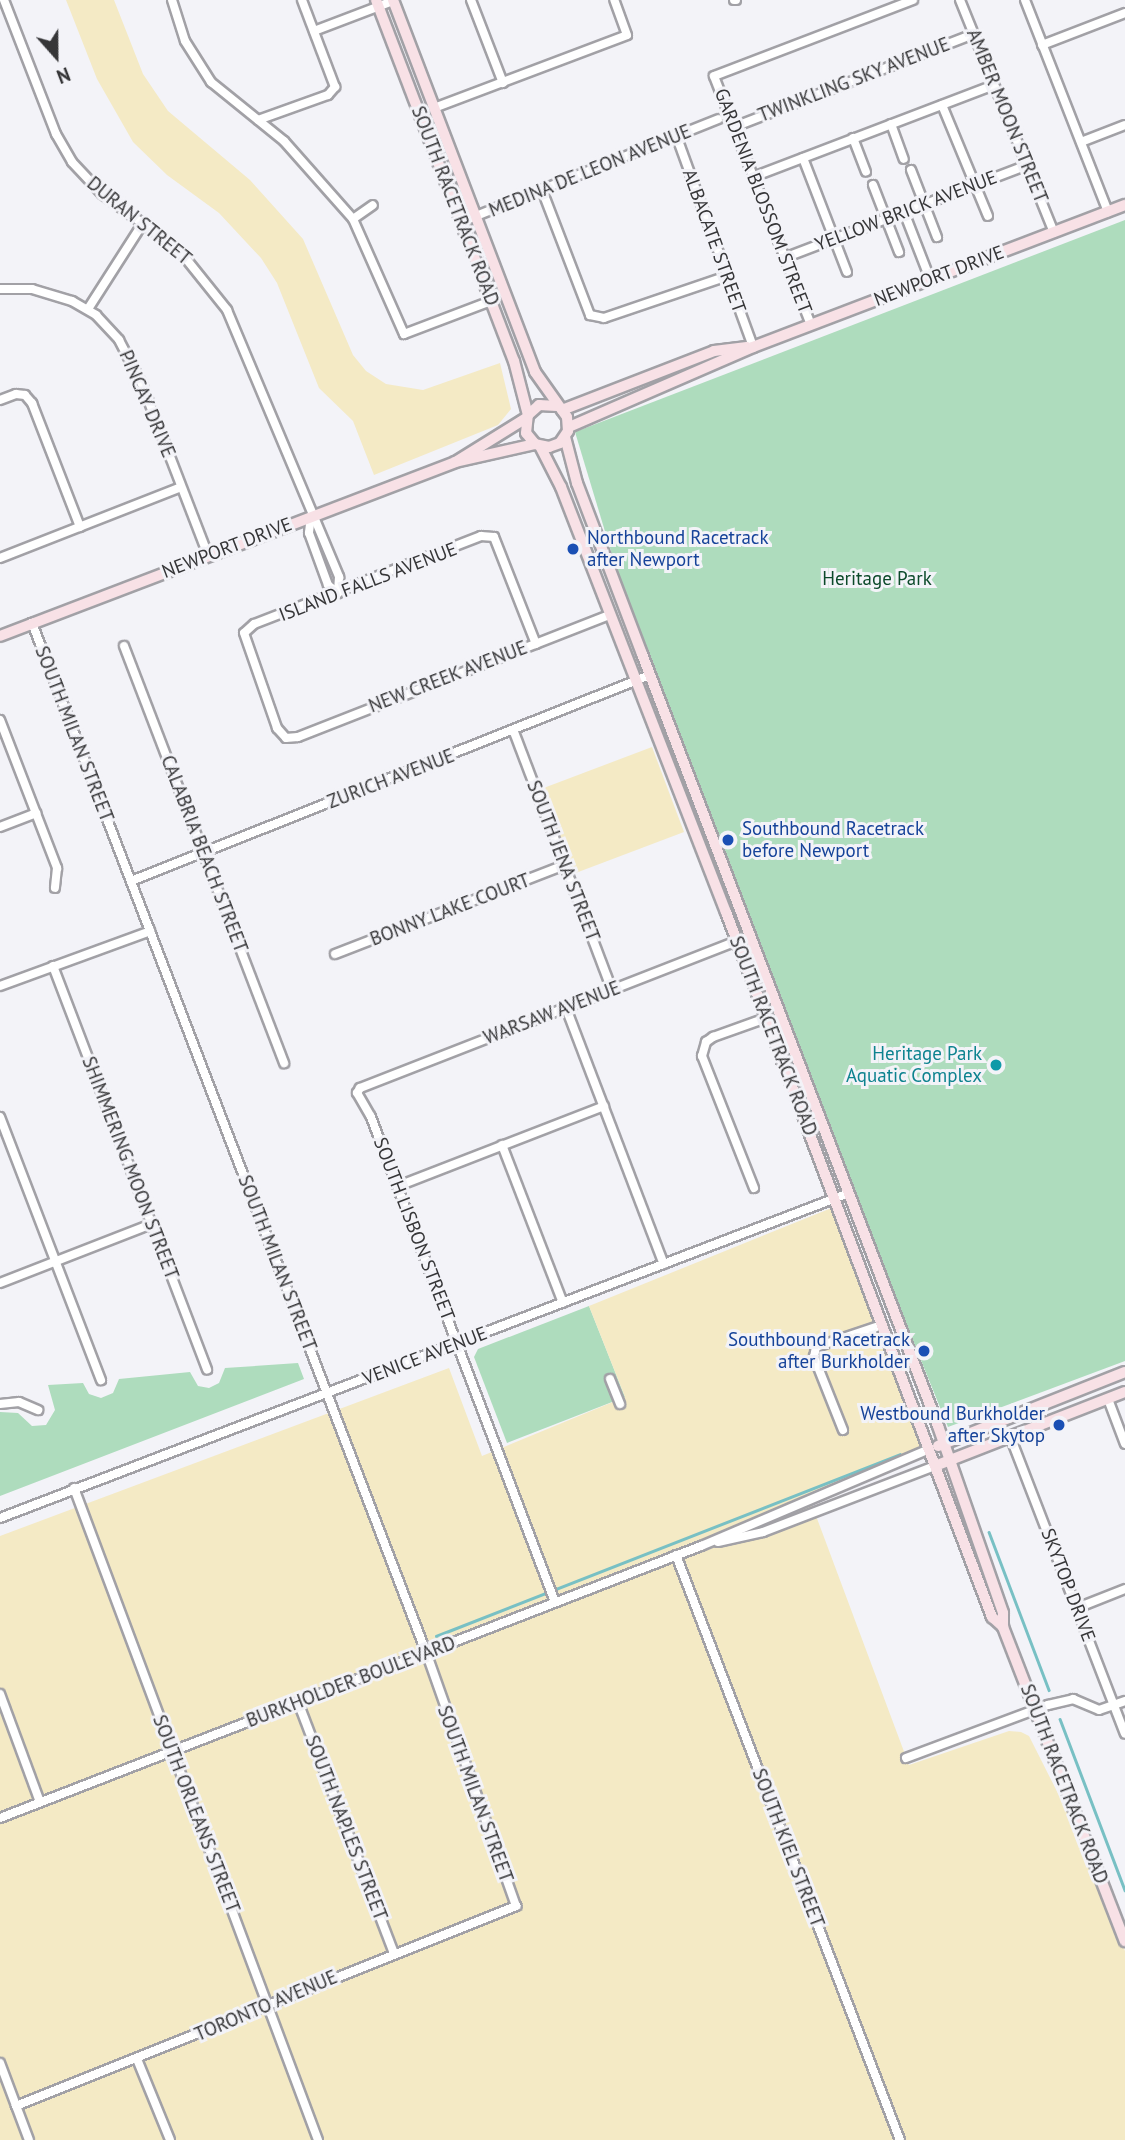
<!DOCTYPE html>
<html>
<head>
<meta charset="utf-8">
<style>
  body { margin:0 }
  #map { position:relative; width:1125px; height:2140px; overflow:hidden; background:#f3f3f8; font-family:"PT Sans",sans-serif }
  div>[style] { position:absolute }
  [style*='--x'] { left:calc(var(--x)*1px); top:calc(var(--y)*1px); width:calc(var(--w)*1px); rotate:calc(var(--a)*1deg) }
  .green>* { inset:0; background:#aedcbd }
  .sand>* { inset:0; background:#f4eac5 }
  .stream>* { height:2.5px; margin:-1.25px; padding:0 1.25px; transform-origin:1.25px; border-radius:1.25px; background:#78c0c4 }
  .roads { filter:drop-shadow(2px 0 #a2a1a6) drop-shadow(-2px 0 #a2a1a6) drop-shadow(0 2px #a2a1a6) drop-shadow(0 -2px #a2a1a6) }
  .street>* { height:8px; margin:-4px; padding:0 4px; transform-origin:4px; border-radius:4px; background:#fff }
  .secondary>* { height:10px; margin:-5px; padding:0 5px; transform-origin:5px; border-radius:5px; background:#f8e1e6 }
  .dots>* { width:19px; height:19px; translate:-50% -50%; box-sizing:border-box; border:4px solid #f3f3f8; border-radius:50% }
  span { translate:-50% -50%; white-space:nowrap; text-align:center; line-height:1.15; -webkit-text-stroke:6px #f3f3f8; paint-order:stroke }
  .street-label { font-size:19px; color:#363638 }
  .transit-label { font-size:19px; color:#164399 }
  .left { translate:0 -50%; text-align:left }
  .right { translate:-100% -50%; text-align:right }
  .park-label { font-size:19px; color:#0c4a2a }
  .culture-label { font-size:19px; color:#0d838f }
  .north { position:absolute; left:21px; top:21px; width:70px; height:70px; -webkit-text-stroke:5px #f3f3f8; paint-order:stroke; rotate:159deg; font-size:19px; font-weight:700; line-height:28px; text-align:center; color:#363638 }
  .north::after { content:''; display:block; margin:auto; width:24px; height:32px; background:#363638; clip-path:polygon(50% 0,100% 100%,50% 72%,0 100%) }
</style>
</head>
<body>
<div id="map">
  <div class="green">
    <i style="clip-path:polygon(1125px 220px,1125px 1361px,948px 1427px,758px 959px,642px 654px,575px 432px)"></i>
    <i style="clip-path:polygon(589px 1306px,625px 1397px,507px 1443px,474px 1357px,478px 1349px)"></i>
    <i style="clip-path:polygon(298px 1363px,304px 1379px,0 1496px,0 1412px,18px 1413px,32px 1426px,46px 1425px,55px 1410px,48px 1385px,83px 1383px,89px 1394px,101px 1398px,113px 1393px,119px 1379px,190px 1372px,198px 1386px,209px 1388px,219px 1383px,225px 1368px)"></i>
  </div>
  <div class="sand">
    <i style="clip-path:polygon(66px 0,114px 0,143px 74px,168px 111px,250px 180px,303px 239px,353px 355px,366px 371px,386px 384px,423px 390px,500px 363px,511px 409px,498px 425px,374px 475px,353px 421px,319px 388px,277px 283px,261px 258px,219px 213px,167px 175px,133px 142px,97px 79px)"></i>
    <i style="clip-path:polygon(652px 747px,684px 832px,573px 874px,541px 789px)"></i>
    <i style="clip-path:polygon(834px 1207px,923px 1451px,809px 1497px,909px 1765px,1009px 1731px,1021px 1732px,1029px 1736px,1085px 1847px,1125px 1951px,1125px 2140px,0 2140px,0 1536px,449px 1368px,482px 1456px,625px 1397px,589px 1306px)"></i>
  </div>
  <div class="stream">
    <i style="--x:989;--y:1532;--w:169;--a:69.2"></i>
    <i style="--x:436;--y:1636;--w:498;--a:-21.4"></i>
    <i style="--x:1060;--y:1719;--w:183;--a:69.2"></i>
  </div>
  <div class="roads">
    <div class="street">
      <i style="--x:4;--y:0;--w:144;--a:68.8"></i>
      <i style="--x:56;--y:134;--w:32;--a:60"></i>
      <i style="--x:72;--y:162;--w:44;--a:46.8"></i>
      <i style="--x:102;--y:194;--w:95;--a:36"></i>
      <i style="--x:179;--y:250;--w:77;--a:51.3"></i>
      <i style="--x:227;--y:310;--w:290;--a:67.2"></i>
      <i style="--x:339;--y:577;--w:16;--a:94"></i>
      <i style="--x:172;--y:0;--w:43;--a:72.4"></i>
      <i style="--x:185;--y:41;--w:49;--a:57.6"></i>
      <i style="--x:211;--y:82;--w:94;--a:38.9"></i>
      <i style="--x:284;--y:141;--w:104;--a:48.5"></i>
      <i style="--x:353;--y:219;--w:126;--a:66.1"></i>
      <i style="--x:404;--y:334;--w:93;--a:-20.8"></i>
      <i style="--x:471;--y:0;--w:89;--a:68.9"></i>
      <i style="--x:734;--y:0;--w:2;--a:0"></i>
      <i style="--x:960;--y:0;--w:251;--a:68"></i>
      <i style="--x:1025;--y:0;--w:228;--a:68.6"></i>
      <i style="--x:314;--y:31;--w:85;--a:-20.8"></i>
      <i style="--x:1042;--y:45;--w:89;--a:-21.1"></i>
      <i style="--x:942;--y:105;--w:120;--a:67.5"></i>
      <i style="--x:434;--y:108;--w:206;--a:-20.7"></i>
      <i style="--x:627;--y:35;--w:37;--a:-110"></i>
      <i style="--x:258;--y:120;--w:74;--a:-19.7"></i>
      <i style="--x:328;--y:95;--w:11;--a:-49"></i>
      <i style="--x:335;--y:87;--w:93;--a:-110.8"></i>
      <i style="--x:891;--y:124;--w:37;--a:70"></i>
      <i style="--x:734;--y:127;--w:257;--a:-21.2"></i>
      <i style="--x:676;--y:135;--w:226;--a:70"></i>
      <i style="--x:853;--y:138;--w:36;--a:69"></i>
      <i style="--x:1081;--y:142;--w:47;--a:-21.1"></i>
      <i style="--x:803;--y:158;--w:122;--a:68.9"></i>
      <i style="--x:911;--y:170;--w:72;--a:68.8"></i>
      <i style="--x:753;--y:177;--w:258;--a:-20.9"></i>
      <i style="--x:873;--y:185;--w:72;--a:68.8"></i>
      <i style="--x:542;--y:190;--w:134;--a:69"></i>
      <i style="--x:590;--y:315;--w:14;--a:12"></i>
      <i style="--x:604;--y:318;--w:133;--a:-18.8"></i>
      <i style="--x:904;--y:212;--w:72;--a:68.8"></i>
      <i style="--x:353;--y:219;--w:24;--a:-35"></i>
      <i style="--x:461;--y:222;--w:277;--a:-21.8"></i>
      <i style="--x:784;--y:258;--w:260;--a:-20.9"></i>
      <i style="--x:0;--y:289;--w:32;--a:0"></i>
      <i style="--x:32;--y:289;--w:42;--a:16.7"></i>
      <i style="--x:72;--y:301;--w:28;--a:30"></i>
      <i style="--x:96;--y:315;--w:34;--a:47"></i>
      <i style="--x:119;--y:340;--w:50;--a:62.4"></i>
      <i style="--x:142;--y:384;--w:183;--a:68.9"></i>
      <i style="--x:88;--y:309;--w:102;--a:-57.4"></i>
      <i style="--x:811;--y:325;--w:267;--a:-111.3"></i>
      <i style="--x:714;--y:76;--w:213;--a:-20.9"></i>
      <i style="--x:0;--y:400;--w:17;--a:-21"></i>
      <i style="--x:16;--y:394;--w:9;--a:6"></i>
      <i style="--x:25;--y:395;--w:11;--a:49"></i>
      <i style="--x:32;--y:403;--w:133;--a:68.8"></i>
      <i style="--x:311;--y:516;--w:17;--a:97"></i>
      <i style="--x:309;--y:533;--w:55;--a:69.9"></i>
      <i style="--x:328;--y:585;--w:13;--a:39"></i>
      <i style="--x:0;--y:558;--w:194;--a:-21.4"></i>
      <i style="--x:536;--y:644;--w:115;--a:-111.4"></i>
      <i style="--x:494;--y:537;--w:13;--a:-176"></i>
      <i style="--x:481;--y:536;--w:243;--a:158.8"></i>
      <i style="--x:254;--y:624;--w:13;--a:138"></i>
      <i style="--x:244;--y:633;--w:101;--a:70.8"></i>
      <i style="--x:277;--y:728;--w:13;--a:48"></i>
      <i style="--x:286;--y:738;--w:12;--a:-5"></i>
      <i style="--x:298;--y:737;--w:335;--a:-21.4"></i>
      <i style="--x:124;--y:646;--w:447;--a:69"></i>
      <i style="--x:0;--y:720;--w:159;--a:68.9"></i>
      <i style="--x:57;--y:868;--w:20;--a:96"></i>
      <i style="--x:514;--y:732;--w:276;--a:69.2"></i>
      <i style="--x:0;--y:827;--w:39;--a:-21"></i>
      <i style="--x:131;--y:881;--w:558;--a:-21.65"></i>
      <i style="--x:335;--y:954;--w:247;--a:-21.2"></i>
      <i style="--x:53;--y:966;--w:432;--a:69.1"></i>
      <i style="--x:0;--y:986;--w:160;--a:-20.1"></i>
      <i style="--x:566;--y:1008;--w:274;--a:69.1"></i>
      <i style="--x:0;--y:1117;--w:282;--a:69"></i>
      <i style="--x:502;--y:1145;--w:169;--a:68.9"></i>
      <i style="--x:398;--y:1186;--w:221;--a:-21.2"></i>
      <i style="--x:754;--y:1188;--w:142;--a:-111.5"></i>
      <i style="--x:702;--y:1056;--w:15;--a:-74"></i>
      <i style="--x:706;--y:1042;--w:9;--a:-36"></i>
      <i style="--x:713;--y:1037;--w:56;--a:-19.7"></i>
      <i style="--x:0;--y:1283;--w:162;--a:-21.3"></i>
      <i style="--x:610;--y:1379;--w:27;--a:68"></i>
      <i style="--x:1108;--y:1399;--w:48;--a:69.3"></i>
      <i style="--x:0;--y:1404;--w:19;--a:-6"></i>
      <i style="--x:19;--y:1402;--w:21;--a:23"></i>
      <i style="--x:843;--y:1430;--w:79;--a:-111.7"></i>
      <i style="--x:814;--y:1357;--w:10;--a:-79"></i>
      <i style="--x:816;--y:1347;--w:70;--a:-18.4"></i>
      <i style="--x:1010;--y:1436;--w:319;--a:68.9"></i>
      <i style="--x:74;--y:1488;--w:696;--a:69.48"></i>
      <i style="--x:0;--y:1518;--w:909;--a:-20.95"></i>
      <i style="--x:718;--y:1542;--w:46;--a:-12.5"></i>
      <i style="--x:763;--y:1532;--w:184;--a:-21"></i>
      <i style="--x:676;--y:1555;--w:626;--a:69.05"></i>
      <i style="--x:555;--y:1602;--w:519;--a:-110.78"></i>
      <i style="--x:371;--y:1117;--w:28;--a:-120"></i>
      <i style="--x:357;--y:1093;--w:6;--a:-59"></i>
      <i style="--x:360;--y:1088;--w:419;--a:-21.3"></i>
      <i style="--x:1077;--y:1608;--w:52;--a:-21.6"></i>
      <i style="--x:0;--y:1694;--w:115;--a:69.7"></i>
      <i style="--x:298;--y:1702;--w:270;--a:69.1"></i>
      <i style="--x:906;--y:1758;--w:152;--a:-20.5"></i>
      <i style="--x:1048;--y:1705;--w:26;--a:-13"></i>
      <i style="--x:1073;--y:1699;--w:28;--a:23"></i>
      <i style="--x:1099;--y:1710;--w:28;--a:-19"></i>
      <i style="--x:0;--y:1818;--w:752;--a:-21.21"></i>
      <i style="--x:701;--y:1546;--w:248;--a:-23"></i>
      <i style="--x:137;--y:2059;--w:87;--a:67.8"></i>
      <i style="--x:0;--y:2063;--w:82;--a:69.4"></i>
      <i style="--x:16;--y:2106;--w:539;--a:-21.8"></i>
      <i style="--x:516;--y:1906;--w:269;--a:-109.5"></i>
      <i style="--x:426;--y:1652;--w:1102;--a:-110.95"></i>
    </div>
    <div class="secondary">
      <i style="--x:376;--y:0;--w:386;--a:69.1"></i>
      <i style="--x:514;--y:361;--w:56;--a:75.5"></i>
      <i style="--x:393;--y:0;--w:398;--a:69.1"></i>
      <i style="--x:535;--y:372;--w:55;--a:54.6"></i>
      <i style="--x:567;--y:417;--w:14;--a:86"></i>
      <i style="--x:568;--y:431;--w:14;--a:124"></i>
      <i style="--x:560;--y:443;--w:12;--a:160"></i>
      <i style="--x:549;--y:447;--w:14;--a:-168"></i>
      <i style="--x:535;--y:444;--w:14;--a:-129"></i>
      <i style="--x:526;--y:433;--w:18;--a:-84"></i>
      <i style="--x:528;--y:415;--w:15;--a:-42"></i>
      <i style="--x:539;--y:405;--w:18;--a:3"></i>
      <i style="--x:562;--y:410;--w:163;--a:-21.2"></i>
      <i style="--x:714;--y:351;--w:33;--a:-7"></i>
      <i style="--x:569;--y:427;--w:201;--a:-23.5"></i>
      <i style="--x:753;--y:347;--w:398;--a:-20.9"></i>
      <i style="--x:565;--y:437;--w:48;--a:75.4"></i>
      <i style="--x:577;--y:483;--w:183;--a:69.2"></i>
      <i style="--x:642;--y:654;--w:827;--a:69.02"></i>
      <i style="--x:938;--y:1426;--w:198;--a:70.8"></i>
      <i style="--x:1003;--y:1613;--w:14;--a:90"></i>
      <i style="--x:1003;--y:1627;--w:337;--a:68.8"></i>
      <i style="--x:540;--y:446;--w:46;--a:62.9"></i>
      <i style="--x:561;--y:487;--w:456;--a:68.8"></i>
      <i style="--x:726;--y:912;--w:754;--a:69.33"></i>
      <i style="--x:992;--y:1617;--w:15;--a:42"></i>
      <i style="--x:457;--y:461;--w:81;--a:-31.9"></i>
      <i style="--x:0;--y:636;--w:487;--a:-20.9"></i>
      <i style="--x:455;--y:462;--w:82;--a:-12.7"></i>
      <i style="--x:938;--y:1446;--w:201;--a:-21.6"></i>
      <i style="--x:935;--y:1466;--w:204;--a:-21.3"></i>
    </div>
  </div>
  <div class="dots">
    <i style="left:573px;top:549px;background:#1a4fb4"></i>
    <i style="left:728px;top:840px;background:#1a4fb4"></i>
    <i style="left:996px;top:1065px;background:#0f9aa8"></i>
    <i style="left:924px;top:1351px;background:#1a4fb4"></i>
    <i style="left:1059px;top:1425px;background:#1a4fb4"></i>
  </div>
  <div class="street-label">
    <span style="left:854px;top:80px;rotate:-21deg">TWINKLING SKY AVENUE</span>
    <span style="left:1007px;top:116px;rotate:68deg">AMBER MOON STREET</span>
    <span style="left:590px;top:171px;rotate:-22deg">MEDINA DE LEON AVENUE</span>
    <span style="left:763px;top:201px;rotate:69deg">GARDENIA BLOSSOM STREET</span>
    <span style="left:455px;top:206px;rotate:69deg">SOUTH RACETRACK ROAD</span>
    <span style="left:906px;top:211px;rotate:-21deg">YELLOW BRICK AVENUE</span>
    <span style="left:139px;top:221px;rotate:39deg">DURAN STREET</span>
    <span style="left:714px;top:241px;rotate:70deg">ALBACATE STREET</span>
    <span style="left:939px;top:276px;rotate:-21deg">NEWPORT DRIVE</span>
    <span style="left:147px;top:404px;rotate:67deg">PINCAY DRIVE</span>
    <span style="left:227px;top:548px;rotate:-21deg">NEWPORT DRIVE</span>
    <span style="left:368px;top:582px;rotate:-21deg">ISLAND FALLS AVENUE</span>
    <span style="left:448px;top:677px;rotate:-21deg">NEW CREEK AVENUE</span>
    <span style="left:74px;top:734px;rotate:69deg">SOUTH MILAN STREET</span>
    <span style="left:391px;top:779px;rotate:-21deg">ZURICH AVENUE</span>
    <span style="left:204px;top:854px;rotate:69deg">CALABRIA BEACH STREET</span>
    <span style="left:563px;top:861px;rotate:69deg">SOUTH JENA STREET</span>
    <span style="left:450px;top:910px;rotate:-21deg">BONNY LAKE COURT</span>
    <span style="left:552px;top:1013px;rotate:-21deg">WARSAW AVENUE</span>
    <span style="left:773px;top:1036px;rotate:69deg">SOUTH RACETRACK ROAD</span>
    <span style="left:130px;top:1168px;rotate:69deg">SHIMMERING MOON STREET</span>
    <span style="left:414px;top:1229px;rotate:69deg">SOUTH LISBON STREET</span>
    <span style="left:277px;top:1263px;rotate:69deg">SOUTH MILAN STREET</span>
    <span style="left:425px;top:1356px;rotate:-21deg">VENICE AVENUE</span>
    <span style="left:1068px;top:1585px;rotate:69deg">SKYTOP DRIVE</span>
    <span style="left:351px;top:1682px;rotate:-21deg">BURKHOLDER BOULEVARD</span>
    <span style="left:1064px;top:1784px;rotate:69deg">SOUTH RACETRACK ROAD</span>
    <span style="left:475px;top:1794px;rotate:70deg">SOUTH MILAN STREET</span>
    <span style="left:196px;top:1814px;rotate:69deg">SOUTH ORLEANS STREET</span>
    <span style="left:346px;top:1828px;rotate:69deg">SOUTH NAPLES STREET</span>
    <span style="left:788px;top:1848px;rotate:69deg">SOUTH KIEL STREET</span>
    <span style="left:266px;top:2006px;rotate:-23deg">TORONTO AVENUE</span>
  </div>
  <div class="transit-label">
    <span class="left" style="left:587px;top:549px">Northbound Racetrack<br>after Newport</span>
    <span class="left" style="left:742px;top:840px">Southbound Racetrack<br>before Newport</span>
    <span class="right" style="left:910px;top:1351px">Southbound Racetrack<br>after Burkholder</span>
    <span class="right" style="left:1045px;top:1425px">Westbound Burkholder<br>after Skytop</span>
  </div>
  <div class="park-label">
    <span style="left:877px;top:579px">Heritage Park</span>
  </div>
  <div class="culture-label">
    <span class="right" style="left:982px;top:1065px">Heritage Park<br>Aquatic Complex</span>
  </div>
  <div class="north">N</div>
</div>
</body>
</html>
